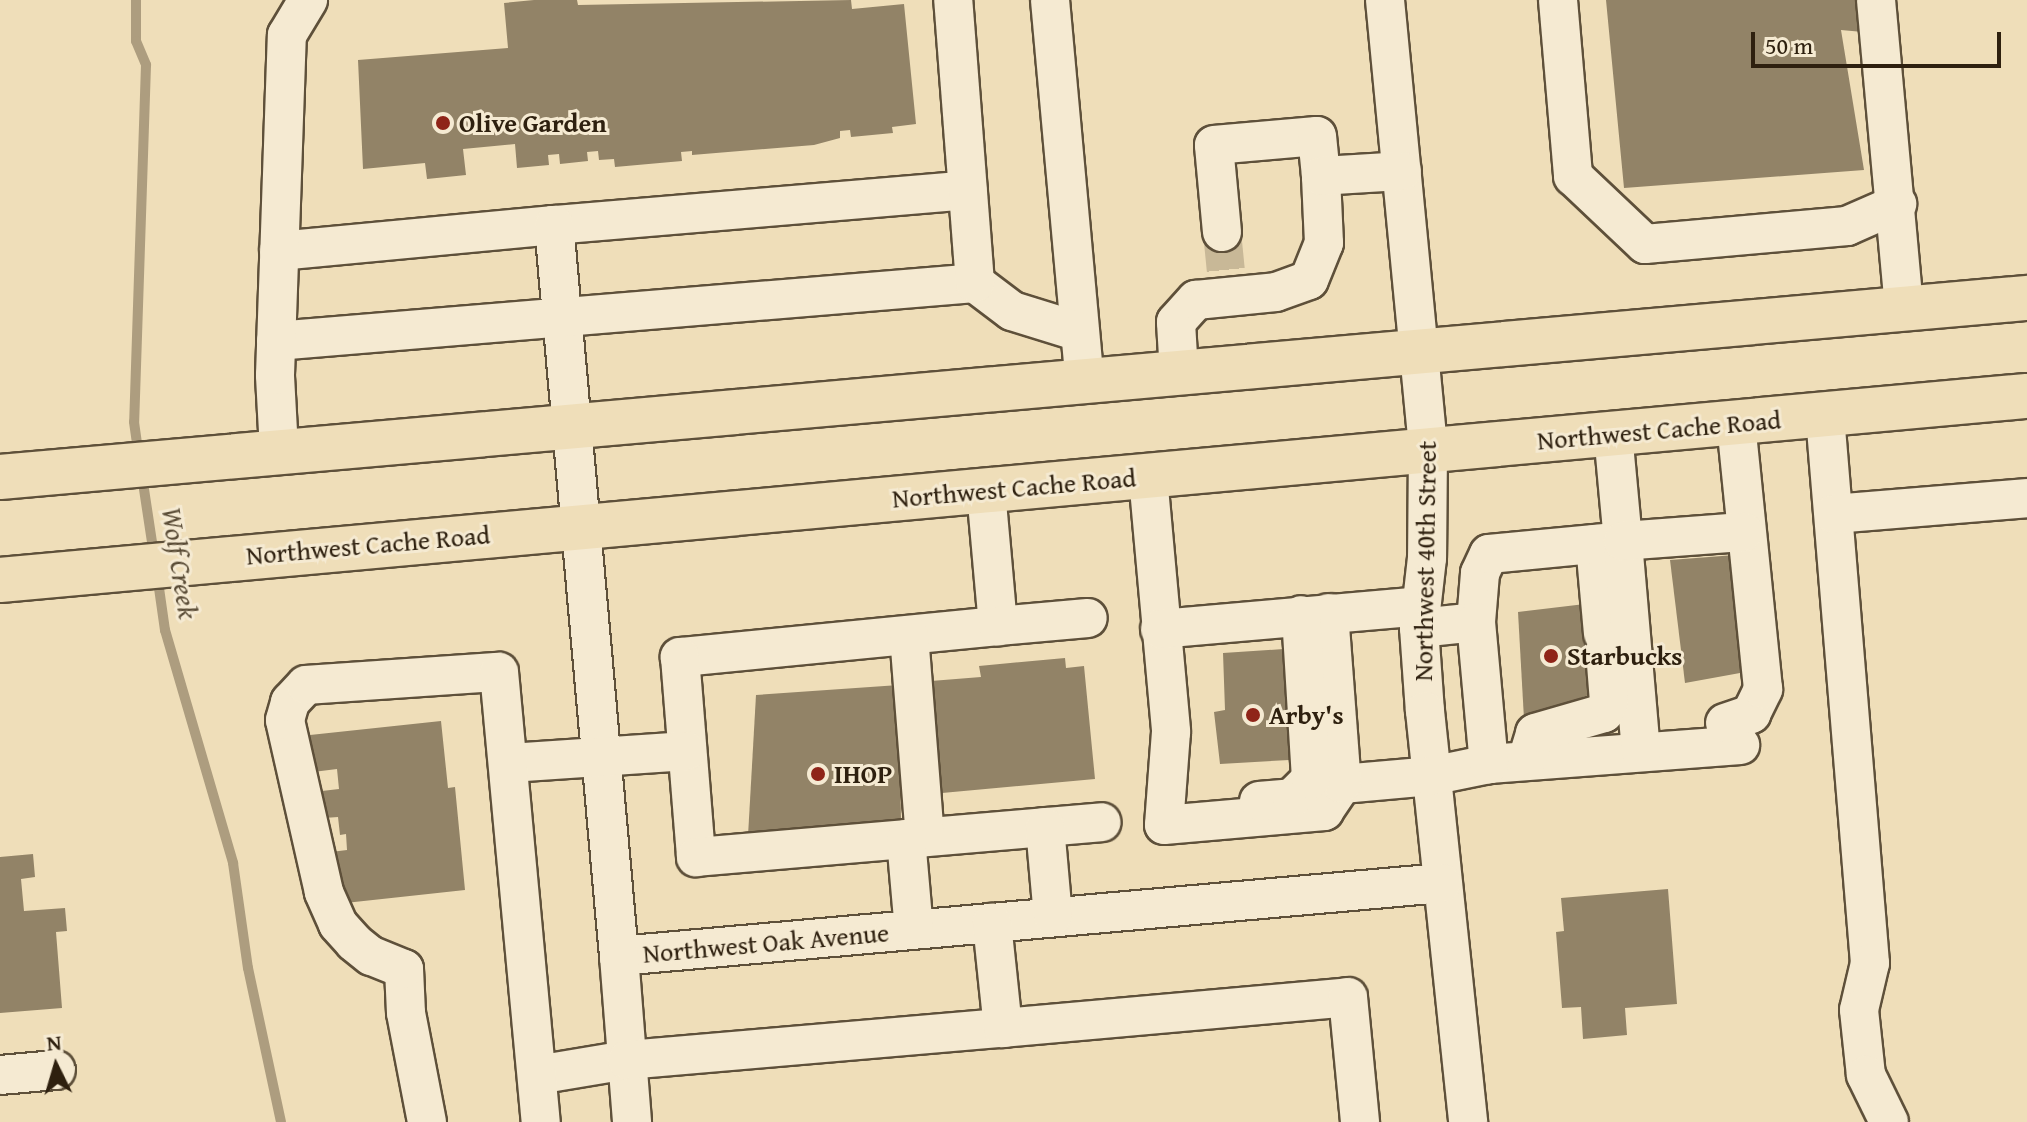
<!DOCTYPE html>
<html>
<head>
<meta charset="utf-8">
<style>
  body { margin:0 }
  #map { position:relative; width:2027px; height:1122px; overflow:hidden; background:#efdeb9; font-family:"Gentium Book Plus",serif }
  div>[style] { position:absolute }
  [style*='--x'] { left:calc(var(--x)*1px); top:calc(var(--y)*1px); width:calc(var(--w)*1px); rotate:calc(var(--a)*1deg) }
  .stream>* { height:10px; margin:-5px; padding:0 5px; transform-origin:5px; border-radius:5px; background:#ad9d7f }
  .building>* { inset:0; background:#928367 }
  .minor-tunnel>* { height:38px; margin-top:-19px; transform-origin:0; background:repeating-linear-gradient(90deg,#c8b897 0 38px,transparent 0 57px) }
  .roads { filter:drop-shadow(2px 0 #5e503a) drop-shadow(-2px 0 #5e503a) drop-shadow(0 2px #5e503a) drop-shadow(0 -2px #5e503a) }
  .minor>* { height:38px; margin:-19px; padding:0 19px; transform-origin:19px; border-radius:19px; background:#f5ead2 }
  .major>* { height:44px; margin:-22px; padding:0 22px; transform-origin:22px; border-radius:22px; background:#efdeb9 }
  .dots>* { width:22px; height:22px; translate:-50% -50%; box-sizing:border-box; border:4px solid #f5ead2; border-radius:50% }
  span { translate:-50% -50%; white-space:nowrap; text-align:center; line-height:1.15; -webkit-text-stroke:6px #f5ead2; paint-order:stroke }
  .poi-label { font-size:26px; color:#2e200f; font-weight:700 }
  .left { translate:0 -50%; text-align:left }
  .street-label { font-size:26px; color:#2e200f }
  .water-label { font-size:28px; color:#5a4c36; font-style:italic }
  .north { position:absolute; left:16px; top:1026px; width:80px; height:80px; -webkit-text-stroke:6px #f5ead2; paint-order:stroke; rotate:355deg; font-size:22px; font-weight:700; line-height:32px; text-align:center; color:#2e200f }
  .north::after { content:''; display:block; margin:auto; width:28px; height:36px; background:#2e200f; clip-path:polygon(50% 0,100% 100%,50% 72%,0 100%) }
  .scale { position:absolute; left:1751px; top:32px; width:250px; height:36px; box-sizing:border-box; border:4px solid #2e200f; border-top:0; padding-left:10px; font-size:24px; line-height:28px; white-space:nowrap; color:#2e200f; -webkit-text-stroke:6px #f5ead2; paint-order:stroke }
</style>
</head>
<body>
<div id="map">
  <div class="stream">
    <i style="--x:136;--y:0;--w:41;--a:90"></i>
    <i style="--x:136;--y:41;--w:26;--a:67"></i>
    <i style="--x:146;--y:65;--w:357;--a:91.9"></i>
    <i style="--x:134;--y:422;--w:34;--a:82"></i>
    <i style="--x:142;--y:476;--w:80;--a:81.4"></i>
    <i style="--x:157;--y:574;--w:57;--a:81.9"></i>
    <i style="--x:165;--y:630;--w:243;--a:73.7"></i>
    <i style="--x:233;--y:863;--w:106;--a:81.9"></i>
    <i style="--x:248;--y:968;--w:157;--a:77.9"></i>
  </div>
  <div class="building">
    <i style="clip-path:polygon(534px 0,577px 0,578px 5px,851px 0,852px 9px,904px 4px,916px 124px,892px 127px,893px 133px,851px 137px,850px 130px,840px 131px,840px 138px,814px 145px,692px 155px,692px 151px,681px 152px,682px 161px,615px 167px,614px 159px,599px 160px,598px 151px,587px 152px,588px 161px,560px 164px,559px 154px,548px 155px,549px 165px,517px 168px,515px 144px,463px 149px,466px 175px,427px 179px,425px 163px,363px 169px,358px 60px,508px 48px,504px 3px)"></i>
    <i style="clip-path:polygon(1606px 0,1859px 0,1863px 32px,1841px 30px,1864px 170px,1624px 188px)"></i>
    <i style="clip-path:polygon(1735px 555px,1751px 671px,1685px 683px,1670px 560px)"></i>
    <i style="clip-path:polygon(1585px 604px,1599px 691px,1524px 719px,1518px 612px)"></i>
    <i style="clip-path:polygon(1284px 649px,1289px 760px,1220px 764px,1214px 712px,1225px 710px,1223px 653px)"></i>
    <i style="clip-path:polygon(1065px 658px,1066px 668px,1084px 666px,1095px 779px,942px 793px,931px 681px,981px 677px,979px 666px)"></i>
    <i style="clip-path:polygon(899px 685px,901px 822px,748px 836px,756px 695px)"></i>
    <i style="clip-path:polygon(441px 721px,448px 788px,455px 787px,465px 890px,336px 904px,331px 852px,347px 850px,346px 834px,340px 835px,338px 817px,324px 818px,322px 791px,339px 789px,337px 769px,313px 772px,310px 735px)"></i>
    <i style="clip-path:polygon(33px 854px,35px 877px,21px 879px,24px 911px,65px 908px,67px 931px,56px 932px,62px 1008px,0 1013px,0 857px)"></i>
    <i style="clip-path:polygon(1668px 889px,1677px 1004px,1625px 1008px,1627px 1035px,1583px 1039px,1581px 1007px,1562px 1008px,1556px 932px,1564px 931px,1561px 898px)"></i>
  </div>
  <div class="minor-tunnel">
    <i style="--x:1222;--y:232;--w:40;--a:84.3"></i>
  </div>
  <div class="roads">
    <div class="minor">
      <i style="--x:1050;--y:0;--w:383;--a:84.8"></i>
      <i style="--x:1385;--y:0;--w:451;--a:84.5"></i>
      <i style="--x:1428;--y:449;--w:109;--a:90.5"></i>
      <i style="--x:1427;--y:558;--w:70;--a:96.5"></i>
      <i style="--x:1419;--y:628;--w:83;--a:85.9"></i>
      <i style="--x:1425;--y:711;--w:413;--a:84"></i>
      <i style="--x:1558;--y:0;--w:177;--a:85.1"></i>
      <i style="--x:1573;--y:176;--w:99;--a:43.4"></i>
      <i style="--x:1645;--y:244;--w:203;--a:-5.1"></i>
      <i style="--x:1847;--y:226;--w:55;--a:-23.7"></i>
      <i style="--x:1876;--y:0;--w:311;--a:84.8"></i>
      <i style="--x:554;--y:225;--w:415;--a:-4.8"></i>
      <i style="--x:1222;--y:232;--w:87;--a:-95.3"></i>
      <i style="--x:1214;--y:145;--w:103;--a:-5"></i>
      <i style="--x:1317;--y:136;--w:40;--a:84.3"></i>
      <i style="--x:279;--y:251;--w:276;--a:-5.4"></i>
      <i style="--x:554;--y:225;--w:734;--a:84.92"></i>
      <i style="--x:619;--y:956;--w:826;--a:-5.07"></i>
      <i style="--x:975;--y:283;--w:46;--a:37.1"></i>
      <i style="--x:1012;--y:311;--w:71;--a:17.2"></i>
      <i style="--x:276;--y:341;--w:701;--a:-4.74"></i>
      <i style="--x:975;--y:283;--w:284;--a:-94.4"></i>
      <i style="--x:1179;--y:373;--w:51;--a:-93.4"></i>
      <i style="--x:1176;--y:322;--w:30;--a:-48"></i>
      <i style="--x:1196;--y:300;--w:80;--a:-5.7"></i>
      <i style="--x:1276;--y:292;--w:35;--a:-20"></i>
      <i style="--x:1309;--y:280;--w:40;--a:-68"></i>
      <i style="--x:1324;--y:243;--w:67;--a:-92.6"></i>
      <i style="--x:1321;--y:176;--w:81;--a:-3.5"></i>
      <i style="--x:1825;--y:416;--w:549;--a:85.3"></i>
      <i style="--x:1870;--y:963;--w:48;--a:103.2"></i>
      <i style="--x:1859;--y:1010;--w:65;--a:83.9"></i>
      <i style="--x:1866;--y:1075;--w:52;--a:63.9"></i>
      <i style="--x:279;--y:450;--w:75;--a:-93.1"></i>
      <i style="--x:275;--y:375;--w:340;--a:-88"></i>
      <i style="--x:287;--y:35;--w:41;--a:-59"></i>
      <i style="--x:1148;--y:477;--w:256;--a:84.8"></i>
      <i style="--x:1171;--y:732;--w:93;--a:94.3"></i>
      <i style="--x:1164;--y:825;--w:161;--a:-5"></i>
      <i style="--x:1324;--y:811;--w:32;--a:-56"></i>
      <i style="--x:1342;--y:784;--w:89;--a:-5.1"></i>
      <i style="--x:1431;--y:776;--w:59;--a:-11.7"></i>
      <i style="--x:1489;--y:764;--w:252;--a:-4.3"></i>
      <i style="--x:986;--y:491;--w:136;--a:84.9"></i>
      <i style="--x:998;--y:626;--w:320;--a:174.4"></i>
      <i style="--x:680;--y:657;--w:201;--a:85.4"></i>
      <i style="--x:696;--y:857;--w:407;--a:-4.9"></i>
      <i style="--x:1834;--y:514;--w:194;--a:-4.7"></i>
      <i style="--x:1595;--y:544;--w:90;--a:84.9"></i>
      <i style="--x:1329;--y:613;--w:171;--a:85.7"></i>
      <i style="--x:1476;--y:622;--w:49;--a:-85.3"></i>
      <i style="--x:1480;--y:573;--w:21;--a:-65"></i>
      <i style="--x:1489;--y:554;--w:135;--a:-5.5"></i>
      <i style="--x:1623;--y:541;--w:107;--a:-95.3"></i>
      <i style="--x:998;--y:626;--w:90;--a:-5.1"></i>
      <i style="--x:1419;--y:628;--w:57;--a:-6"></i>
      <i style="--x:1476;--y:622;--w:143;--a:84.8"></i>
      <i style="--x:1160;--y:629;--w:262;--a:-5"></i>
      <i style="--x:909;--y:635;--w:203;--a:85.5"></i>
      <i style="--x:1725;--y:723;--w:28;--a:-19"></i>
      <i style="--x:1751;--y:714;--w:28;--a:-64"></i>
      <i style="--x:1763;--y:689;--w:267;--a:-95.8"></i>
      <i style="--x:1641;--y:752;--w:212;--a:-94.9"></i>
      <i style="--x:1623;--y:541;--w:121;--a:-4.3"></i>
      <i style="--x:1527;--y:760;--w:28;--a:-73"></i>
      <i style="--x:1535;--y:733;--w:72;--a:-16.2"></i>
      <i style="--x:1604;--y:713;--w:12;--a:-66"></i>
      <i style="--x:1609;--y:702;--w:51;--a:-94.5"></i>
      <i style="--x:510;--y:763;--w:177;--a:-3.9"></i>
      <i style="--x:1259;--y:801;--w:33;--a:-5"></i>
      <i style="--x:1292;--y:798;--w:27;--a:-45"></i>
      <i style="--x:1311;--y:779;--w:164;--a:-93.5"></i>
      <i style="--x:1045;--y:827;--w:89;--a:84.9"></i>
      <i style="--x:906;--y:839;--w:91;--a:85"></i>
      <i style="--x:619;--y:956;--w:167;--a:85.5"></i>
      <i style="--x:1003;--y:1028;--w:346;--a:-5.1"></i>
      <i style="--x:1348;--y:997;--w:126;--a:84.5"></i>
      <i style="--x:0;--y:1075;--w:56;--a:-5.1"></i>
      <i style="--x:537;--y:1075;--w:91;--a:-9.5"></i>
      <i style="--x:627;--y:1060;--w:377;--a:-4.9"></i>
      <i style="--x:1003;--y:1028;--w:106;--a:-96"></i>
      <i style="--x:427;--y:1122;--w:111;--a:-100.9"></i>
      <i style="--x:406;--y:1013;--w:44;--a:-92.6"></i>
      <i style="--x:404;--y:969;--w:35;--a:-158"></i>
      <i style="--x:371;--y:956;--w:22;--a:-141"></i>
      <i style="--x:354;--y:942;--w:24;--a:-132"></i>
      <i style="--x:338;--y:924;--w:35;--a:-114"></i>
      <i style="--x:324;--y:892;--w:176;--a:-102.8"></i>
      <i style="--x:285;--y:720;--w:19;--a:-74"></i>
      <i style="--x:290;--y:702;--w:23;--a:-47"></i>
      <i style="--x:306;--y:685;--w:193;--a:-3.9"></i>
      <i style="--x:499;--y:672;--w:452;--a:84.7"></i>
    </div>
    <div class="major">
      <i style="--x:0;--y:477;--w:2035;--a:-5.05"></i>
      <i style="--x:0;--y:580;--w:2035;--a:-5.19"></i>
    </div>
  </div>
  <div class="dots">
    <i style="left:443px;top:123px;background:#8f2418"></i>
    <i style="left:1551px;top:656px;background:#8f2418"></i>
    <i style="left:1253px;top:715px;background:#8f2418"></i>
    <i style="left:818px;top:774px;background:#8f2418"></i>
  </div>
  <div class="poi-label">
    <span class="left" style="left:459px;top:123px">Olive Garden</span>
    <span class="left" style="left:1567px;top:656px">Starbucks</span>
    <span class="left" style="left:1269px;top:715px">Arby's</span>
    <span class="left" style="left:834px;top:774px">IHOP</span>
  </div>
  <div class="street-label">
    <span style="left:1659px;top:430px;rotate:-5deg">Northwest Cache Road</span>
    <span style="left:1014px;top:488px;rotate:-5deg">Northwest Cache Road</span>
    <span style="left:368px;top:545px;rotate:-5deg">Northwest Cache Road</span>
    <span style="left:1425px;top:561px;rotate:-89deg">Northwest 40th Street</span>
    <span style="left:766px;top:943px;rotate:-5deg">Northwest Oak Avenue</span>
  </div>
  <div class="water-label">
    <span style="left:180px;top:563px;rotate:81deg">Wolf Creek</span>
  </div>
  <div class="north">N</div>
  <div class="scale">50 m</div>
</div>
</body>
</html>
